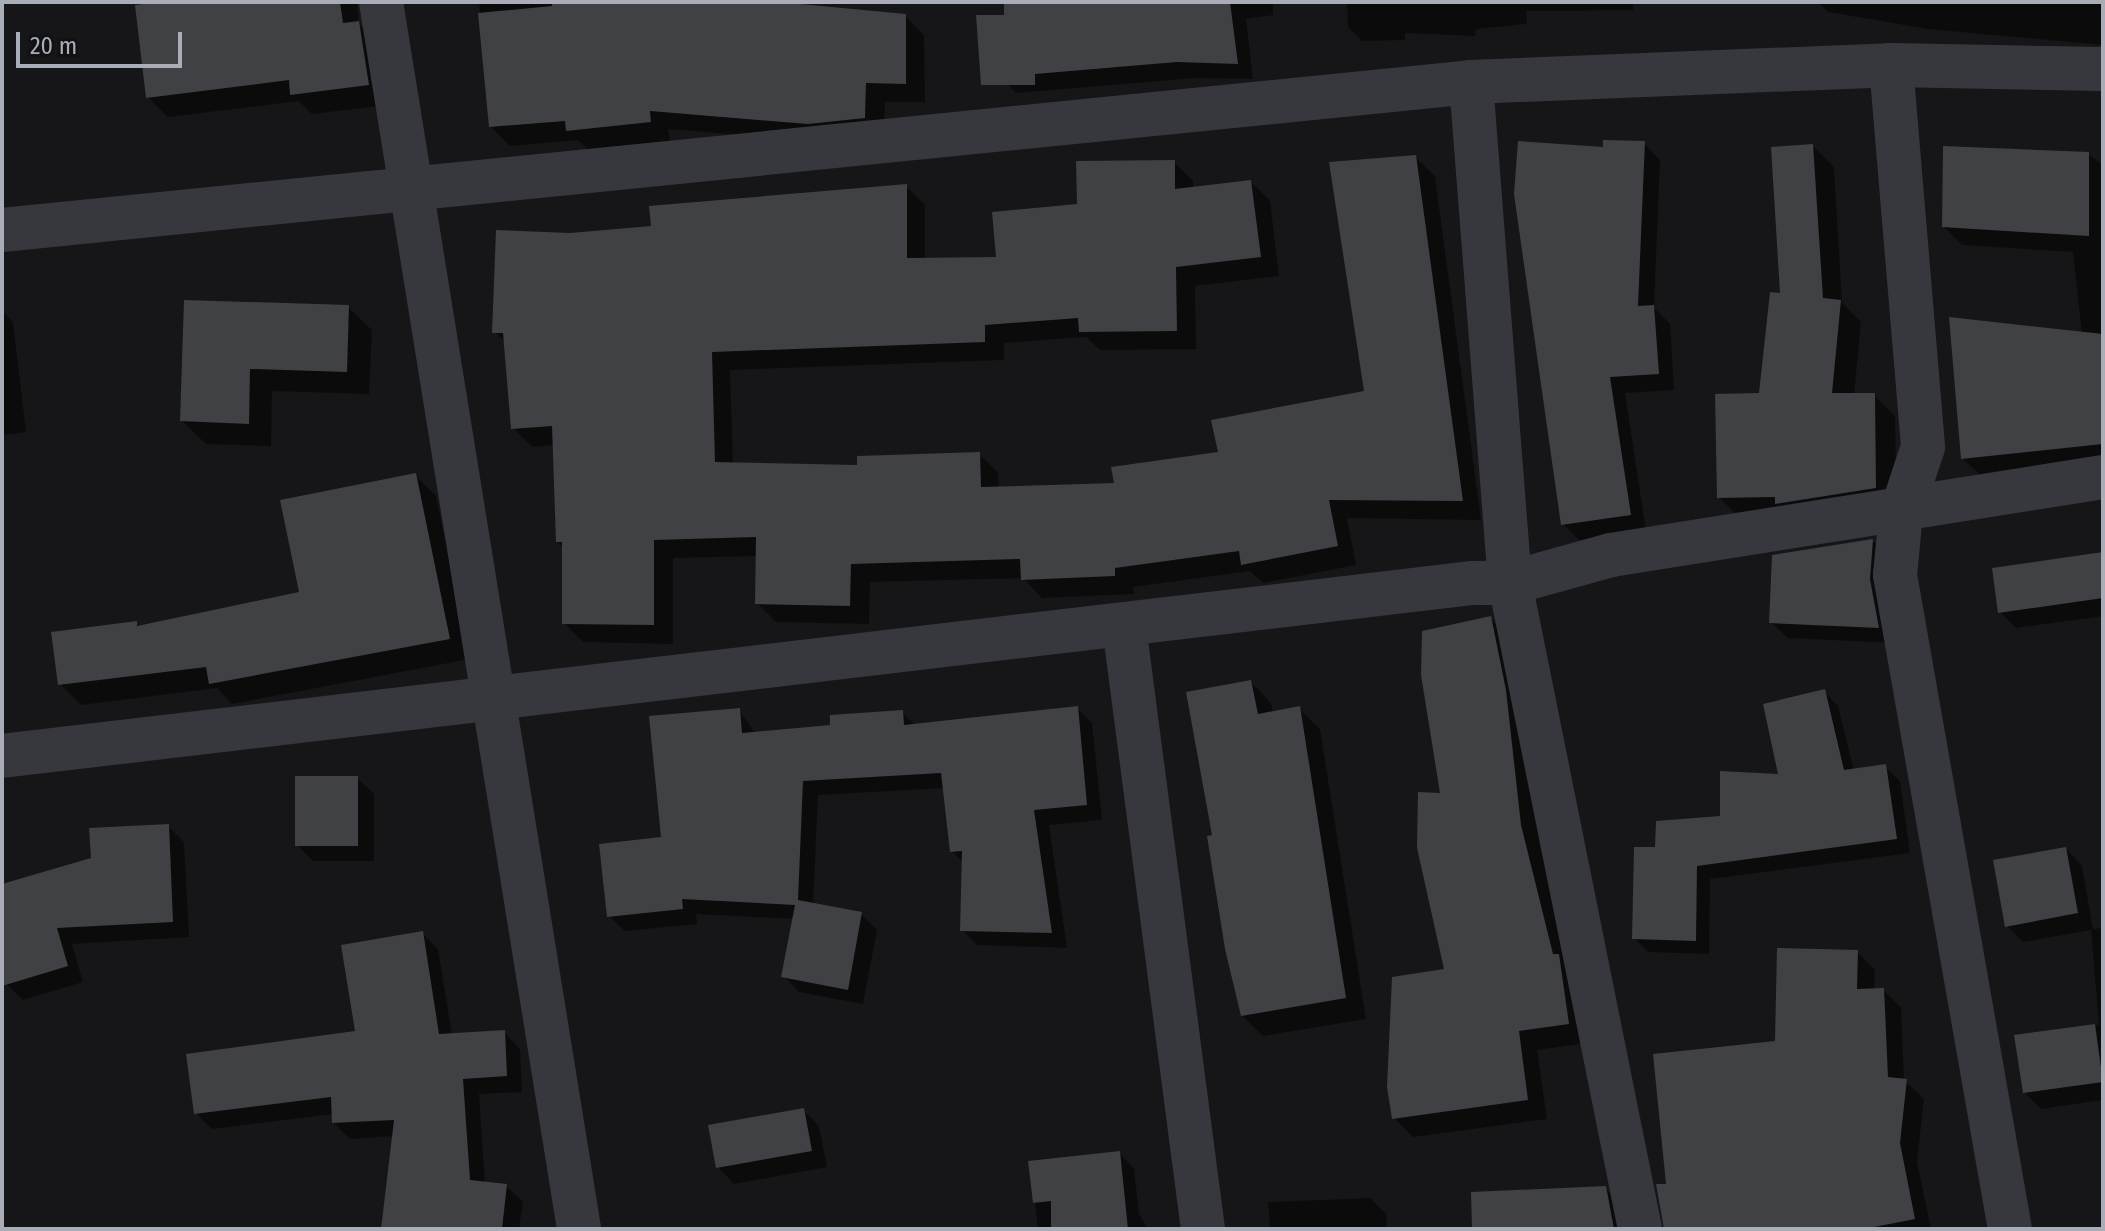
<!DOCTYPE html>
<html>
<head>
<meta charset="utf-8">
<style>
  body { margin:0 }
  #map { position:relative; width:2105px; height:1231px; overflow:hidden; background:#161618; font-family:"Fira Sans Condensed",sans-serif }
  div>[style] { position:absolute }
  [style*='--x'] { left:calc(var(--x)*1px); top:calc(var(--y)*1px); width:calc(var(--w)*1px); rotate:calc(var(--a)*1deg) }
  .shadow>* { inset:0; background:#0007 }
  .building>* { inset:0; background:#404145 }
  .minor>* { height:44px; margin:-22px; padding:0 22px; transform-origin:22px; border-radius:22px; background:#37383d }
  span { translate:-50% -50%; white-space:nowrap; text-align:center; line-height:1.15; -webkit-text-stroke:6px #111113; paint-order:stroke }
  .frame { position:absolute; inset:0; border:4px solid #a8adb8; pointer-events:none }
  .scale { position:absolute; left:16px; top:32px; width:166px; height:36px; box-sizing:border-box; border:4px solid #a8adb8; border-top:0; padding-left:10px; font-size:24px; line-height:28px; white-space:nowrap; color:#a8adb8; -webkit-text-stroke:6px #111113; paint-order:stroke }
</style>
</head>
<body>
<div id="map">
  <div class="shadow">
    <i style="clip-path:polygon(166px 2px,357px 2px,359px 25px,378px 43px,388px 105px,312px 114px,299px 101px,168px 117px,148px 97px)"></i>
    <i style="clip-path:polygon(479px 2px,792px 2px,798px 9px,905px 16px,924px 35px,925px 102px,885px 102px,884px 137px,829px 142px,668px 129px,670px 141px,588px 150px,578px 140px,510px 146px,491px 127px)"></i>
    <i style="clip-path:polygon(1005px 2px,1273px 2px,1273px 15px,1246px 19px,1253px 79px,1195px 78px,1016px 93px,1000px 76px)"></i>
    <i style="clip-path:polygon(1347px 2px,1633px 2px,1633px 10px,1526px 11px,1527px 24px,1476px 29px,1475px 36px,1405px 33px,1405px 40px,1362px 41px,1348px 27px)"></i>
    <i style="clip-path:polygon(1818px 2px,2103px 2px,2103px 45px,1928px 29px,1828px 12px)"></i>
    <i style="clip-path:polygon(1644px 143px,1660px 160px,1654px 308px,1670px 324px,1674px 390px,1625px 393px,1646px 531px,1579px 540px,1563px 524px,1605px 149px)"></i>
    <i style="clip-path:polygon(1813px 146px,1834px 167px,1842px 303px,1861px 322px,1854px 395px,1874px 395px,1895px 416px,1897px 508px,1740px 518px,1719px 497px,1761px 395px)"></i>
    <i style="clip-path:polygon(2088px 154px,2103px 165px,2103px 464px,1981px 476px,1962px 458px,2082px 334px,2073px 252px,1962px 245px,1944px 227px)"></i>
    <i style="clip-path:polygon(1415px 157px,1435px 176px,1481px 520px,1347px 518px,1356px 565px,1263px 583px,1250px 571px,1133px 587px,1134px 594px,1042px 598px,1023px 578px,870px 582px,869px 624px,776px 622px,757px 603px,758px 556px,673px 558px,673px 644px,583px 642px,564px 623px,564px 548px,558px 542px,554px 445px,532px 447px,513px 428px,506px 343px,495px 332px,570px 235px,653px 228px,906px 186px,925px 205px,925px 260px,998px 259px,1079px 206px,1174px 162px,1193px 181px,1193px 189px,1251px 182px,1270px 201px,1279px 276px,1195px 286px,1196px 349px,1100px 350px,1086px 337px,1004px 343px,1004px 360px,730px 370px,733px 465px,859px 467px,979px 454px,998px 473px,999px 488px,1116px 485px,1221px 454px,1366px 392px)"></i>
    <i style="clip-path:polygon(186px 303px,348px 307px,372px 330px,369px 394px,272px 391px,271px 446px,206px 444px,182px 421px)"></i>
    <i style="clip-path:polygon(2px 311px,13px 322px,26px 432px,2px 435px)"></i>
    <i style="clip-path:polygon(415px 475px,436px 496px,470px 659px,232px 704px,217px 688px,81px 705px,60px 684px,136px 623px,141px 628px,302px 593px)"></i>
    <i style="clip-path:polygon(1873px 541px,1889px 557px,1894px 643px,1788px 638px,1771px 622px)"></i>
    <i style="clip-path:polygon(2103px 554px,2103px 616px,2016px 628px,2000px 612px)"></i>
    <i style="clip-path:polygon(1490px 618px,1510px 638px,1525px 711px,1540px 846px,1587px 1043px,1537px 1050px,1547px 1119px,1413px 1137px,1394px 1118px,1447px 971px,1443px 795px)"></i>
    <i style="clip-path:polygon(1251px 682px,1271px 703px,1273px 713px,1299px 709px,1320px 729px,1366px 1019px,1263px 1036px,1242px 1015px,1215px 837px)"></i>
    <i style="clip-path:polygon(1824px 691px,1838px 706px,1854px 771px,1885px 767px,1900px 781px,1910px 853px,1710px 879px,1709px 954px,1648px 952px,1634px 938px,1657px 849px,1722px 818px,1781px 776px)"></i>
    <i style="clip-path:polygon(1077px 708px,1092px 723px,1102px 820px,1049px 825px,1067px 948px,977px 945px,962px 930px,964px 864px,952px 851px,945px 788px,818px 795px,813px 905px,861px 914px,877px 930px,863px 1004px,799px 992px,784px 976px,794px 919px,696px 914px,697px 924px,625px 931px,609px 916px,663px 839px,739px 710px,755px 733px,832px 727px,902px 712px,915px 725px)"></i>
    <i style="clip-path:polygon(357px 778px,374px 794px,374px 861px,313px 861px,297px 845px)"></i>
    <i style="clip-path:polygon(168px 826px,184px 842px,189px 937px,72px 944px,83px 982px,23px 1000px,6px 984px,2px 969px,2px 886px,93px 859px)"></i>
    <i style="clip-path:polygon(2066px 849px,2082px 866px,2093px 929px,2103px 928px,2103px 1100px,2041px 1109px,2024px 1092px,2016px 1037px,2099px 1025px,2091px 930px,2023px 942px,2007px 926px)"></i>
    <i style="clip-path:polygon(422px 933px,438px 949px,452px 1035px,504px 1032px,520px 1049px,522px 1092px,479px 1094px,485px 1183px,506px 1186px,523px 1202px,519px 1229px,383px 1229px,394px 1136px,350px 1139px,334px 1123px,333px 1114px,212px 1129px,196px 1113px,357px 1033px)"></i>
    <i style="clip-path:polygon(1857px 952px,1875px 970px,1874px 990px,1883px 990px,1901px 1008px,1904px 1080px,1924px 1099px,1917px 1162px,1931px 1229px,1665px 1229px,1669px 1185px,1777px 1043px)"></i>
    <i style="clip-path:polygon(803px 1110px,819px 1126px,827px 1167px,734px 1184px,718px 1167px)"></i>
    <i style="clip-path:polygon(1119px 1153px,1134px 1168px,1139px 1214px,1148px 1229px,1038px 1229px,1030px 1163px)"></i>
    <i style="clip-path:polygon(1605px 1188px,1623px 1206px,1629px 1229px,1497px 1229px)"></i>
    <i style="clip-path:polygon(1370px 1198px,1386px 1214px,1387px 1229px,1270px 1229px,1268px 1202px)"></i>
  </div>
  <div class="building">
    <i style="clip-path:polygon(159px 2px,340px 2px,343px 23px,359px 21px,369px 85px,290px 95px,289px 80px,146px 98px,135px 5px)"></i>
    <i style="clip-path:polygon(552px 2px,779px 2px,906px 14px,906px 84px,866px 83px,865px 118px,808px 124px,650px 111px,651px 122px,566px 131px,565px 121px,489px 127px,478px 13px,552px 6px)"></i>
    <i style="clip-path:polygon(1004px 2px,1230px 2px,1238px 64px,1177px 62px,1035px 74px,1035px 85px,981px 85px,976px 15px,1004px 15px)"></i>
    <i style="clip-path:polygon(1603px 140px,1645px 141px,1638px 306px,1654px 305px,1659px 374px,1610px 377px,1631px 515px,1561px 525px,1514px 194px,1518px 141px,1603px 147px)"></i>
    <i style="clip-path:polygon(1813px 144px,1823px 298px,1841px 300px,1832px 393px,1875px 393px,1876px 488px,1775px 504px,1775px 497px,1717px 498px,1715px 394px,1759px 393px,1770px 292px,1780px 293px,1771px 147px)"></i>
    <i style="clip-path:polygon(1943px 146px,2089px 152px,2089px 236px,1942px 227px)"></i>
    <i style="clip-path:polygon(1416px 155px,1463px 501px,1329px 500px,1338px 546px,1241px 565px,1239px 551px,1115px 568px,1115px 576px,1021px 580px,1020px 559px,851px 564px,850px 606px,755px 604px,756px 537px,654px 540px,654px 625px,562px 624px,562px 542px,556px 542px,552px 426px,511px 429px,503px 333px,492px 333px,496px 230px,570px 233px,651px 226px,649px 206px,907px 184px,907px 258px,996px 257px,992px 212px,1077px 204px,1076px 161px,1175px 160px,1175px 189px,1251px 180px,1261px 257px,1176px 267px,1177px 331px,1079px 332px,1078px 318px,985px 325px,985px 342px,712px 352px,715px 462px,857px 465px,857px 456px,980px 452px,981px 487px,1114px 483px,1111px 467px,1218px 452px,1211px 420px,1364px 391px,1329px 162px)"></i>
    <i style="clip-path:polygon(184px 300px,349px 305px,347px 372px,250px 369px,249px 424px,180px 421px)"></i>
    <i style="clip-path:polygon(1949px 317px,2103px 334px,2103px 444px,1961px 459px)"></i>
    <i style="clip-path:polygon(416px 473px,450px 639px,209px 684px,206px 667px,58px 685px,51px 632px,137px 621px,137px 626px,299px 592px,280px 500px)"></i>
    <i style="clip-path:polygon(1873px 539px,1870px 579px,1879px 628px,1769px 623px,1772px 555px)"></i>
    <i style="clip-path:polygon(2103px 552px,2103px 598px,1998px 613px,1992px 568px)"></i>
    <i style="clip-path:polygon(1491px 616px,1506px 690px,1521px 825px,1553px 954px,1559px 954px,1569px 1024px,1519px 1031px,1528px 1100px,1392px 1119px,1387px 1087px,1392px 977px,1444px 969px,1417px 848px,1418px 792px,1440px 793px,1421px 675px,1422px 631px)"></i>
    <i style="clip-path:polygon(1251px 680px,1258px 714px,1300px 706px,1346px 998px,1241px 1016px,1225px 949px,1207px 836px,1212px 835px,1186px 692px)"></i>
    <i style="clip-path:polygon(1825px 689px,1844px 770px,1886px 764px,1897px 839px,1697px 866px,1696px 941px,1632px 939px,1634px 847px,1655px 847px,1656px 821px,1720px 816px,1720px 771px,1778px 774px,1763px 704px)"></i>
    <i style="clip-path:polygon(1078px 706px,1087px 805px,1034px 810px,1052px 933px,960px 931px,962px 851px,950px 852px,941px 773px,803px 781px,798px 900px,862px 912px,848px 990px,781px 977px,795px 905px,682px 899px,683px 909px,607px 917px,599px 844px,661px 837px,649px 716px,740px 708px,742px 733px,830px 725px,830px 715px,903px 710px,904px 725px)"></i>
    <i style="clip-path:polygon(295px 776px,358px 776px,358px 846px,295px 846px)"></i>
    <i style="clip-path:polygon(169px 824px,173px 922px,57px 928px,68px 966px,2px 986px,2px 884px,91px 858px,89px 828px)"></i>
    <i style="clip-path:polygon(2066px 847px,2078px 913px,2005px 927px,1993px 860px)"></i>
    <i style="clip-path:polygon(423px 931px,439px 1034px,505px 1030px,507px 1076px,463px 1079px,470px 1180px,507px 1184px,502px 1229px,381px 1229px,394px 1120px,332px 1123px,331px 1097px,194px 1114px,186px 1054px,355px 1031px,341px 945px)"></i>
    <i style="clip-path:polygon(1777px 948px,1858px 950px,1857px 989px,1884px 988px,1888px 1077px,1907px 1079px,1900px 1143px,1915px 1219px,1864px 1229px,1664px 1229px,1656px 1184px,1666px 1184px,1653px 1054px,1775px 1041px)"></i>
    <i style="clip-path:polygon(2095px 1024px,2103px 1082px,2023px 1093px,2014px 1035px)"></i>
    <i style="clip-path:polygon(804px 1108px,812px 1151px,716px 1168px,708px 1125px)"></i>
    <i style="clip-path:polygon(1120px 1151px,1128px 1229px,1051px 1229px,1051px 1201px,1033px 1203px,1028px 1161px)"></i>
    <i style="clip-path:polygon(1606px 1186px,1614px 1229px,1472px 1229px,1471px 1192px)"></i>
  </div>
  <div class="minor">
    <i style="--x:381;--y:2;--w:1243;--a:80.83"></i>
    <i style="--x:1891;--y:65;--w:383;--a:85.2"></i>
    <i style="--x:1923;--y:447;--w:70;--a:108.4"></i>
    <i style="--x:1901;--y:513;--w:62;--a:95.5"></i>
    <i style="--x:1895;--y:575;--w:664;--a:80.03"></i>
    <i style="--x:1471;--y:82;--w:503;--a:85.55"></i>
    <i style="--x:1510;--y:583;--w:659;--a:78.62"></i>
    <i style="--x:2;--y:230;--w:1476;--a:-5.75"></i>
    <i style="--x:1471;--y:82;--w:420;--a:-2.3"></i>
    <i style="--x:1891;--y:65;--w:212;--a:1.1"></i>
    <i style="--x:1124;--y:626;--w:608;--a:82.54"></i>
    <i style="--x:2;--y:756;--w:1481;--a:-6.71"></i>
    <i style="--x:1473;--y:583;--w:37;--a:0"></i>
    <i style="--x:1510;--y:583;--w:105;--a:-15.5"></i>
    <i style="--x:1611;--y:555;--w:498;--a:-9"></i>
  </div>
  <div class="frame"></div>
  <div class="scale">20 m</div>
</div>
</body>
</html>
